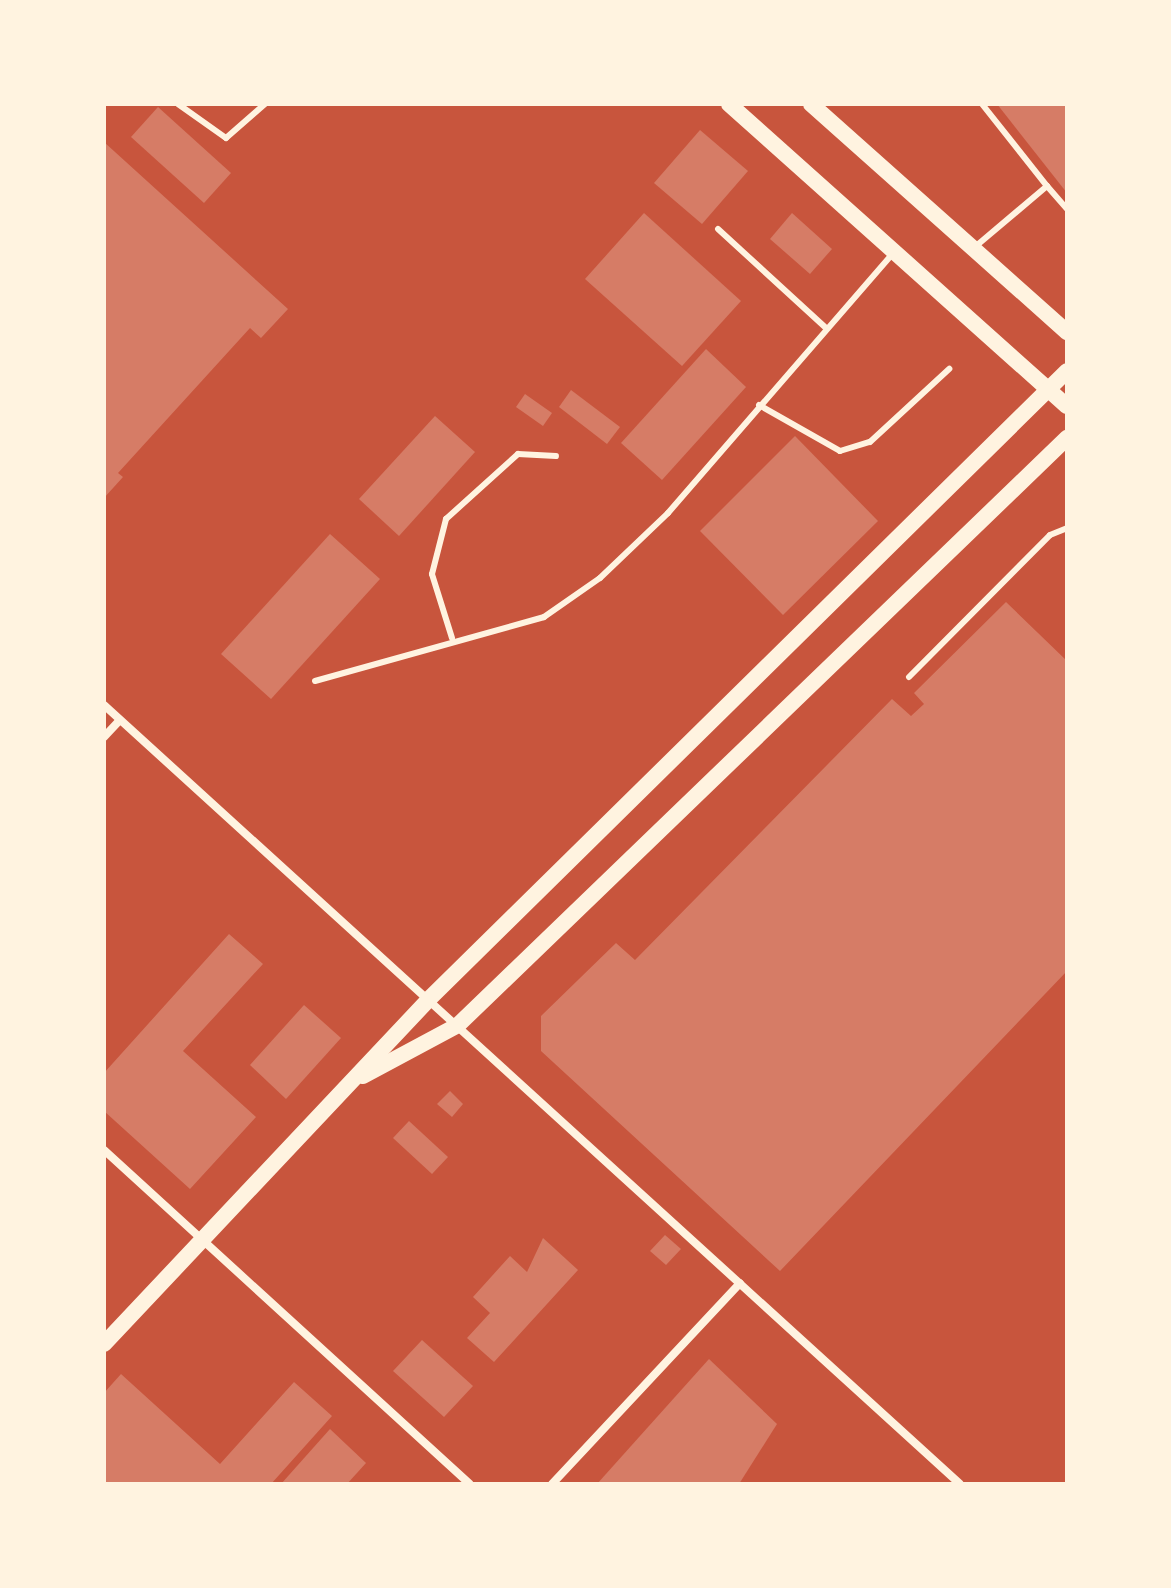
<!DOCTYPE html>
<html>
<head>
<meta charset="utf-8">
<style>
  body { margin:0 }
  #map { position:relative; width:1171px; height:1588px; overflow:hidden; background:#c8553d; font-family:Rubik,sans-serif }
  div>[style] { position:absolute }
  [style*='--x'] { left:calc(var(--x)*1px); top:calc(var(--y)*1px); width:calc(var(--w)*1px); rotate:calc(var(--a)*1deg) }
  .building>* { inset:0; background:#d67c66 }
  .service>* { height:6px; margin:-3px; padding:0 3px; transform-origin:3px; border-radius:3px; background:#fff3e0 }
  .minor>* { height:8px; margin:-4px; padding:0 4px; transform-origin:4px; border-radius:4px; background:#fff3e0 }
  .secondary>* { height:16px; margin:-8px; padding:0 8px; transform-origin:8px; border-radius:8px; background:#fff3e0 }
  span { translate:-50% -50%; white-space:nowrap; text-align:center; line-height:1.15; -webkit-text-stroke:6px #fff3e0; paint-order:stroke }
  .frame { position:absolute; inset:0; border:106px solid #fff3e0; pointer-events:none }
</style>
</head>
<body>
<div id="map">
  <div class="building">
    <i style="clip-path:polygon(997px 104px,1067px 104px,1067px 193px)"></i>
    <i style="clip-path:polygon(158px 107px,231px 173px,204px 203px,131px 137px)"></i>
    <i style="clip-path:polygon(700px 130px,748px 171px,702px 224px,654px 183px)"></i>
    <i style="clip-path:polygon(104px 142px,288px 309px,261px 338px,250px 328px,118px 473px,123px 477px,104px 498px)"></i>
    <i style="clip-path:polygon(644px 213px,741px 301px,682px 366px,585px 279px)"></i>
    <i style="clip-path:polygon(792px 213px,832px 249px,810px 274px,770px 239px)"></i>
    <i style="clip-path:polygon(706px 349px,746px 387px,662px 480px,621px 443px)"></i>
    <i style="clip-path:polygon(571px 390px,620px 427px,607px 444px,559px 407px)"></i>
    <i style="clip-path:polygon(525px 394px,552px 413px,543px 426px,516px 407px)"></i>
    <i style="clip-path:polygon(435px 416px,475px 452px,399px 536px,359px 499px)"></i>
    <i style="clip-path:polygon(795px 436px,878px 521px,783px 615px,700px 531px)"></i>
    <i style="clip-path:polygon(330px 534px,380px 579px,271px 699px,221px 654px)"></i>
    <i style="clip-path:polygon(1006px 602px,1067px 661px,1067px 971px,780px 1271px,541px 1051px,541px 1016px,616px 943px,635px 960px,892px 699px,911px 716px,924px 704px,914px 693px)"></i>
    <i style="clip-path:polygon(229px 934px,263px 964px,183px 1051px,256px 1117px,190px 1189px,104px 1111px,104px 1073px)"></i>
    <i style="clip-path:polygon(304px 1005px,341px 1038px,286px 1099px,250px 1065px)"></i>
    <i style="clip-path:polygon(450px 1091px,463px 1104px,452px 1117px,437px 1104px)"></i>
    <i style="clip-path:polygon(409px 1121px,448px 1157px,432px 1174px,393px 1138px)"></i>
    <i style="clip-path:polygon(665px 1235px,681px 1249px,666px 1265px,650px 1251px)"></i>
    <i style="clip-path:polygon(543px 1238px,578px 1270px,494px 1362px,467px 1338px,490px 1313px,473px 1297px,510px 1256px,527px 1272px)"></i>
    <i style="clip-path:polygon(422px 1340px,473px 1386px,444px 1417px,393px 1371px)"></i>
    <i style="clip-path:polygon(709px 1359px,777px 1424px,739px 1484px,597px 1484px)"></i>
    <i style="clip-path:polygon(121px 1374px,220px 1464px,294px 1382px,332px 1416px,271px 1484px,104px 1484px,104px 1393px)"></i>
    <i style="clip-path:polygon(330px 1429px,366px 1463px,347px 1484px,281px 1484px)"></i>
  </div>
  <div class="service">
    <i style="--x:178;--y:104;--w:59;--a:35.3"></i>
    <i style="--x:226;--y:138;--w:52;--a:-41.1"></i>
    <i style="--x:982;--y:104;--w:105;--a:51.6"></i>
    <i style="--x:718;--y:229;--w:145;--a:42.5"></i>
    <i style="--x:976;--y:246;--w:93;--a:-40.2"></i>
    <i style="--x:1047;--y:186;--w:30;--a:49"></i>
    <i style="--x:759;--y:405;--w:93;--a:29.6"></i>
    <i style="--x:840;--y:451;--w:31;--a:-17"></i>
    <i style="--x:870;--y:442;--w:108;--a:-42.7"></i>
    <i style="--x:452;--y:638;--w:67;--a:-107.4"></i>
    <i style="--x:432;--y:574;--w:57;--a:-75.7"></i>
    <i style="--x:446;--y:519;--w:97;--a:-42.1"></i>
    <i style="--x:518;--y:454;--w:38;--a:3"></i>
    <i style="--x:909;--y:677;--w:200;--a:-45.2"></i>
    <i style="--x:1050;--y:535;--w:18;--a:-22"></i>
    <i style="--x:315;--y:681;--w:238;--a:-15.6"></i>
    <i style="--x:544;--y:617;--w:68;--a:-34.9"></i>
    <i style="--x:600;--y:578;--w:94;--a:-43.7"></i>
    <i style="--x:668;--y:513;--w:345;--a:-49.1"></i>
  </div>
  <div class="minor">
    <i style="--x:104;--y:705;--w:1157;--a:42.3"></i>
    <i style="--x:104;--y:737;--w:23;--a:-47"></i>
    <i style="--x:104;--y:1150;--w:495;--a:42.4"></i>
    <i style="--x:552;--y:1484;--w:275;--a:-46.9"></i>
  </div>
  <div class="secondary">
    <i style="--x:729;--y:104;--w:453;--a:41.8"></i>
    <i style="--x:811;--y:104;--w:343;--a:41.7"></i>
    <i style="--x:363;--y:1076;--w:108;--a:-28.2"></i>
    <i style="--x:458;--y:1025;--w:846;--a:-43.95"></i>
    <i style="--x:104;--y:1344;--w:474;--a:-46.7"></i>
    <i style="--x:429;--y:999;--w:895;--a:-44.55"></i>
  </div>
  <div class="frame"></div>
</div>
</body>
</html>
